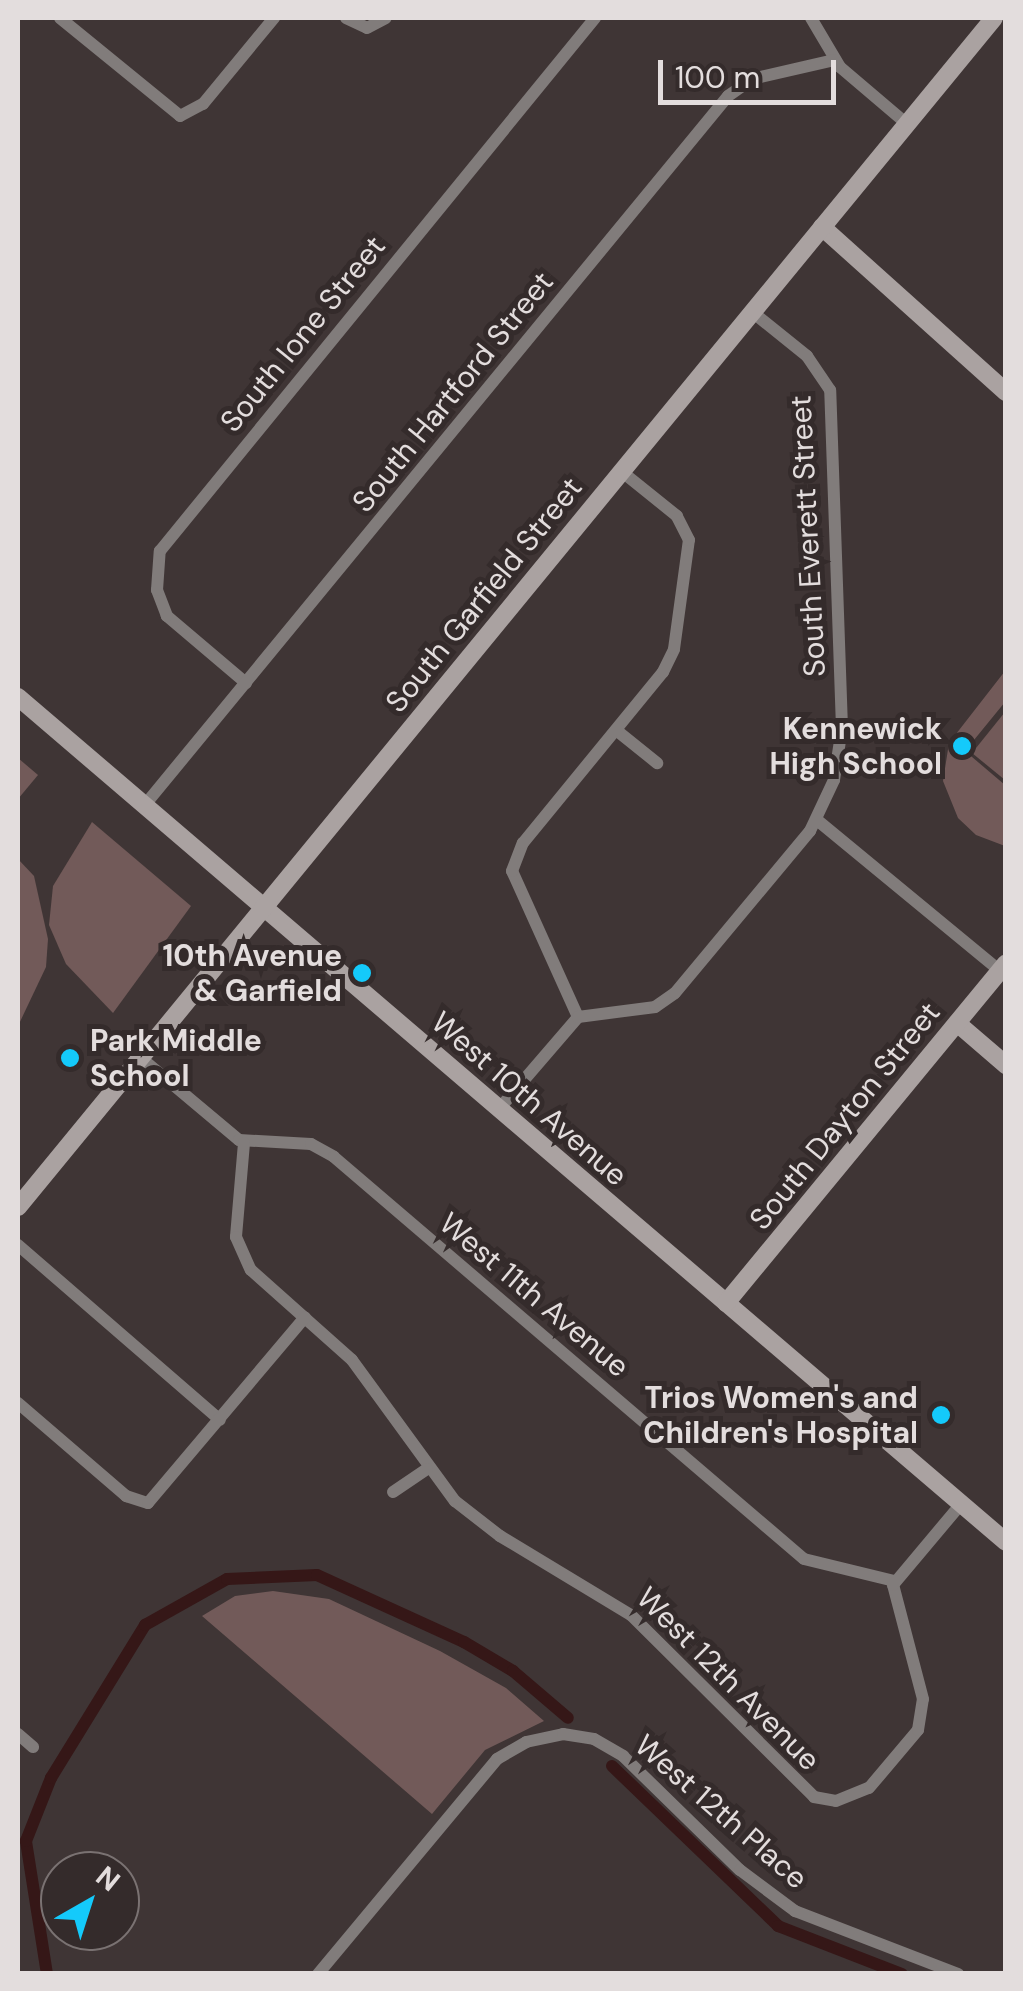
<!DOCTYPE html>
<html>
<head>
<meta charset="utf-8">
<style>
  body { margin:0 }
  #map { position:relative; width:1023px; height:1991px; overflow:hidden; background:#3f3535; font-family:"DM Sans",sans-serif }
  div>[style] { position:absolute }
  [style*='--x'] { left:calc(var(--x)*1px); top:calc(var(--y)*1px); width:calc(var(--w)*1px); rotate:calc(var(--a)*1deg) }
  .green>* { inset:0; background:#725a59 }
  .canal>* { height:12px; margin:-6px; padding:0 6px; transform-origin:6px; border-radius:6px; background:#351717 }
  .street>* { height:12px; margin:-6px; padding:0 6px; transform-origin:6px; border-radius:6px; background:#817c7b }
  .secondary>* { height:18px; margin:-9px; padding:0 9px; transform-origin:9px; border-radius:9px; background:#aaa2a1 }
  .dots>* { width:28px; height:28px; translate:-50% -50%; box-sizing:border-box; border:5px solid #342b2b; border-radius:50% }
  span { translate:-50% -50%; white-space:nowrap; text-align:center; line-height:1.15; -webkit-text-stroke:10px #342b2b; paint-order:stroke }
  .street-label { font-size:30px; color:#e3dddd }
  .poi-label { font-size:30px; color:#e3dddd; font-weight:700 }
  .right { translate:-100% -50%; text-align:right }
  .left { translate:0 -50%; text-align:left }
  .frame { position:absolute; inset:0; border:20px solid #e3dddd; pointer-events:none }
  .north { position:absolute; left:40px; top:1851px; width:100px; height:100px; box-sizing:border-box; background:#342b2b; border:2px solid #7a7272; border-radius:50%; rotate:39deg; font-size:28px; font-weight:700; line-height:40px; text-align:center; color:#e3dddd }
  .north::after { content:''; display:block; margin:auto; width:35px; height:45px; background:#14cafb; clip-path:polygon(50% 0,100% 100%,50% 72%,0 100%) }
  .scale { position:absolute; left:658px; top:60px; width:178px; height:45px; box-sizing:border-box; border:5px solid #e3dddd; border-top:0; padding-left:12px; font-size:30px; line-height:35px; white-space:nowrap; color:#e3dddd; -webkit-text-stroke:8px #342b2b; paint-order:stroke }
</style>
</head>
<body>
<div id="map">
  <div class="green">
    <i style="clip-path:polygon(1005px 671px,1005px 702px,965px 751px,1005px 785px,1005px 846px,976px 835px,958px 818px,943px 781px,949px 743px)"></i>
    <i style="clip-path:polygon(1005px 712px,1005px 780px,972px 753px)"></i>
    <i style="clip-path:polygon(18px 758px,38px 775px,18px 799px)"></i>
    <i style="clip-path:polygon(92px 822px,191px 906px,113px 1013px,66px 964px,49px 925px,53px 886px)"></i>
    <i style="clip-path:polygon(18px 859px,34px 876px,48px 939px,46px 967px,18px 1026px)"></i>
    <i style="clip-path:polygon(273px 1591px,329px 1599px,440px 1651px,506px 1688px,544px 1721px,485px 1750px,432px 1814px,202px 1616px,235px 1596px)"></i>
  </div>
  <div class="canal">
    <i style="--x:612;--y:1766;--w:231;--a:43.9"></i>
    <i style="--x:778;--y:1926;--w:133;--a:21.2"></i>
    <i style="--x:47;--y:1974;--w:135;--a:-99"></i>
    <i style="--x:26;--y:1841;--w:68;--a:-68.4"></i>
    <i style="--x:51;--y:1778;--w:180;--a:-58.4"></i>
    <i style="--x:145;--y:1625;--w:94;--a:-29.3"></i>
    <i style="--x:227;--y:1579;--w:90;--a:-2.5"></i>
    <i style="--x:317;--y:1575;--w:162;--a:24.5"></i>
    <i style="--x:464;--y:1642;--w:57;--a:30.6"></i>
    <i style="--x:513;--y:1671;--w:72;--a:40.5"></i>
  </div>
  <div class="street">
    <i style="--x:60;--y:18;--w:155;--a:39.2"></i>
    <i style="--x:180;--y:116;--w:26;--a:-28"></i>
    <i style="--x:203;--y:104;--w:112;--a:-50.5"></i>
    <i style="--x:346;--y:18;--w:23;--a:25"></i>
    <i style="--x:367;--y:28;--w:21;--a:-28"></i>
    <i style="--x:811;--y:18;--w:57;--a:59.4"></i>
    <i style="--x:840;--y:67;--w:88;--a:40.4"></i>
    <i style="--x:246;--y:683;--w:104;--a:-139.7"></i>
    <i style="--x:167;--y:616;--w:28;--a:-111"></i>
    <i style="--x:157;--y:590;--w:39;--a:-86"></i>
    <i style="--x:160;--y:551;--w:688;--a:-50.78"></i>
    <i style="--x:616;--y:730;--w:53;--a:38.8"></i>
    <i style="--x:144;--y:806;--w:919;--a:-50.56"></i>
    <i style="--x:728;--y:96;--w:29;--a:-35"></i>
    <i style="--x:752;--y:79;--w:84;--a:-13"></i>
    <i style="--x:817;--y:820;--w:236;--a:39.5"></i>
    <i style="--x:578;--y:1017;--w:160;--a:-114.3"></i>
    <i style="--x:512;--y:871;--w:30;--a:-69"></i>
    <i style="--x:523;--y:843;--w:221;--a:-50.7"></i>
    <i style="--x:663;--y:672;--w:25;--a:-64"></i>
    <i style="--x:674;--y:649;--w:110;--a:-82.2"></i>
    <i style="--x:689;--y:540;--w:27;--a:-117"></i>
    <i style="--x:677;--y:516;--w:72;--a:-141.2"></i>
    <i style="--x:140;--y:1057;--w:129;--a:40"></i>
    <i style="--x:239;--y:1140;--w:72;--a:3.2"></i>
    <i style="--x:311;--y:1144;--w:26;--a:29"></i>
    <i style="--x:334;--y:1157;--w:618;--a:40.54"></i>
    <i style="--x:804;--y:1559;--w:93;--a:13.7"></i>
    <i style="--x:499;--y:1109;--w:121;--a:-49.3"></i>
    <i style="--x:578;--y:1017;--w:78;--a:-7.4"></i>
    <i style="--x:655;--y:1007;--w:24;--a:-35"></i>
    <i style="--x:675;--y:993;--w:211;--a:-50.2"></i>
    <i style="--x:810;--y:831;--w:56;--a:-64.8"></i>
    <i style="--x:834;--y:780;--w:53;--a:-81.3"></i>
    <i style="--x:842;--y:728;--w:338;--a:-92"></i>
    <i style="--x:830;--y:390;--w:41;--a:-124.1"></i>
    <i style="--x:807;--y:356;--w:72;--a:-141.2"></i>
    <i style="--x:244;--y:1143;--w:94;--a:94.9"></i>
    <i style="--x:236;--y:1237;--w:36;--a:66"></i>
    <i style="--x:251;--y:1270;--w:135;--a:41.7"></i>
    <i style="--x:352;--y:1360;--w:175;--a:53.9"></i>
    <i style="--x:455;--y:1501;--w:57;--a:37.9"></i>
    <i style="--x:500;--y:1536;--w:153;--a:31.1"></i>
    <i style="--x:631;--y:1615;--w:258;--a:44.8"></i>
    <i style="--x:814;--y:1797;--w:22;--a:10"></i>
    <i style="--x:836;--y:1801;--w:35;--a:-22"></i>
    <i style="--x:869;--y:1788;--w:76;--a:-49.8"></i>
    <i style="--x:918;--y:1730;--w:31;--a:-81"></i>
    <i style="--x:923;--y:1699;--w:118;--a:-104.7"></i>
    <i style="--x:893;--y:1585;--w:106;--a:-50"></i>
    <i style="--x:18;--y:1245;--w:267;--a:40.9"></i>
    <i style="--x:18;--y:1403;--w:143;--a:40.7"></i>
    <i style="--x:126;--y:1496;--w:23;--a:18"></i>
    <i style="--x:148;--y:1503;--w:243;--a:-49.8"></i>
    <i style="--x:393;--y:1492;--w:41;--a:-34.1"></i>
    <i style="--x:18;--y:1734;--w:20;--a:41"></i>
    <i style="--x:318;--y:1974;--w:280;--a:-50.2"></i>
    <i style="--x:497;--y:1759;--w:34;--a:-30"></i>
    <i style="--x:526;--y:1742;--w:38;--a:-12"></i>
    <i style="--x:563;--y:1734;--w:31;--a:9"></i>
    <i style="--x:594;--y:1739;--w:34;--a:30"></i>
    <i style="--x:623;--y:1756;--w:163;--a:44.3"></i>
    <i style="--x:740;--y:1870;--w:69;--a:36.7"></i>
    <i style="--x:795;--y:1911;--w:175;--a:21.1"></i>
  </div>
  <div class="secondary">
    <i style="--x:822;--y:227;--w:247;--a:41.9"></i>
    <i style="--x:18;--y:697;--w:1300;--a:40.54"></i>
    <i style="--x:957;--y:1023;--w:65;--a:40.6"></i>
    <i style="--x:18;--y:1207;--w:1538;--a:-50.62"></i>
    <i style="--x:726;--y:1303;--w:440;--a:-50.5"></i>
  </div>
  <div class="dots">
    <i style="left:962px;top:746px;background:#14cafb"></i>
    <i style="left:362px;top:973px;background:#14cafb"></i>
    <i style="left:70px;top:1058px;background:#14cafb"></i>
    <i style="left:941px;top:1415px;background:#14cafb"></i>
  </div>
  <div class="street-label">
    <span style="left:303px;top:334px;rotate:-51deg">South Ione Street</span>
    <span style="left:453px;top:392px;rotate:-51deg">South Hartford Street</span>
    <span style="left:808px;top:536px;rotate:-93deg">South Everett Street</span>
    <span style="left:484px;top:595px;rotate:-51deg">South Garfield Street</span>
    <span style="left:529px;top:1099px;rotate:41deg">West 10th Avenue</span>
    <span style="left:845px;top:1116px;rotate:-51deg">South Dayton Street</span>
    <span style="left:534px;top:1295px;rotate:40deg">West 11th Avenue</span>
    <span style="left:728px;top:1679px;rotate:45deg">West 12th Avenue</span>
    <span style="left:721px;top:1812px;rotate:41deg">West 12th Place</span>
  </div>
  <div class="poi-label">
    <span class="right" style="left:942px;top:746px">Kennewick<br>High School</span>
    <span class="right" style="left:342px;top:973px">10th Avenue<br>&amp; Garfield</span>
    <span class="left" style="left:90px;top:1058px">Park Middle<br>School</span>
    <span class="right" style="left:918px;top:1415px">Trios Women's and<br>Children's Hospital</span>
  </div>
  <div class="frame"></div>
  <div class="north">N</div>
  <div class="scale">100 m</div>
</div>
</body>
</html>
